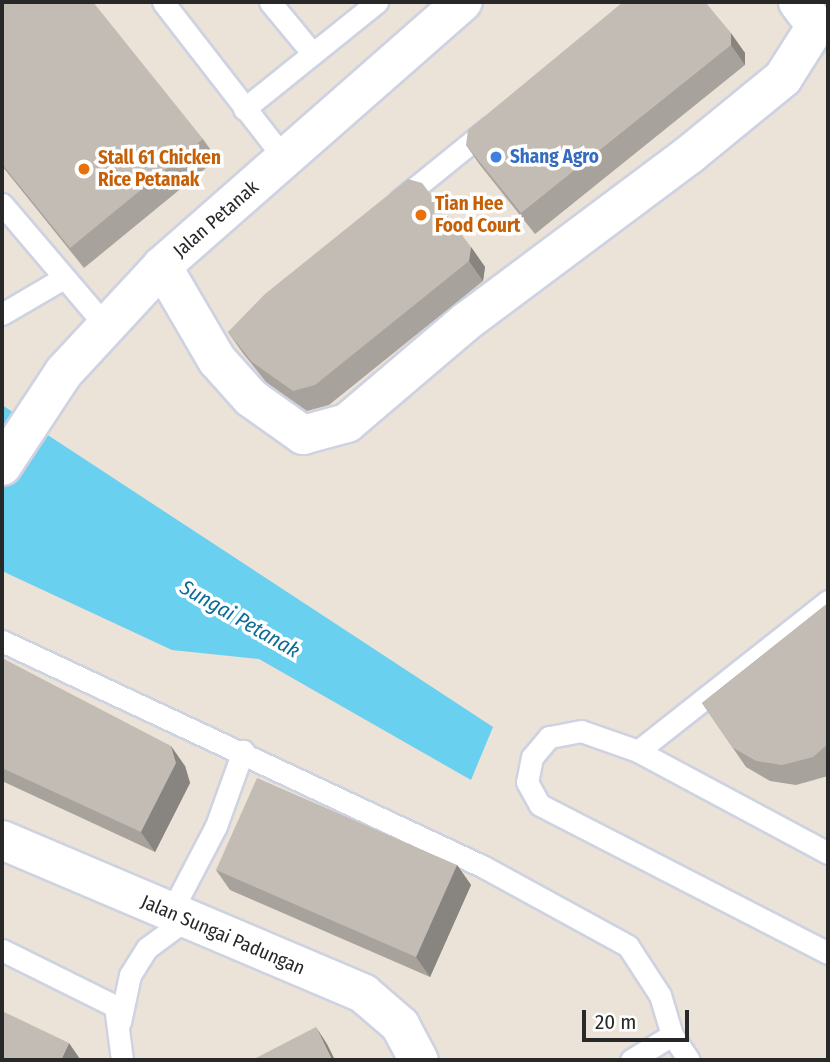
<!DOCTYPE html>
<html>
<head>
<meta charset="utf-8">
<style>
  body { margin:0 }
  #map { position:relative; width:830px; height:1062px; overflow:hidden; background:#ebe2d8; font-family:"Fira Sans Condensed",sans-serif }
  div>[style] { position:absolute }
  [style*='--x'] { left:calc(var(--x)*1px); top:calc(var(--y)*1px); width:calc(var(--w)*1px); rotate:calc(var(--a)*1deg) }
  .water>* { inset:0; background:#69d0ef }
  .roads { filter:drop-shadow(2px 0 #ced2e1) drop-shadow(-2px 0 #ced2e1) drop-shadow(0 2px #ced2e1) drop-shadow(0 -2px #ced2e1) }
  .service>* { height:21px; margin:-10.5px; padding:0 10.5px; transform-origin:10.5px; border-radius:10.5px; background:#fff }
  .minor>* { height:38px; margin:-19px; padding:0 19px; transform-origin:19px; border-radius:19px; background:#fff }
  .tertiary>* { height:38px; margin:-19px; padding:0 19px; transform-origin:19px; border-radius:19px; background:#fff }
  .wall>* { inset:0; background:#a8a29c }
  .shaded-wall>* { inset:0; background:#88847f }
  .building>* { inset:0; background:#c3bcb5 }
  .dots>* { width:19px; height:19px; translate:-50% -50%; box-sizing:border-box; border:4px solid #fff; border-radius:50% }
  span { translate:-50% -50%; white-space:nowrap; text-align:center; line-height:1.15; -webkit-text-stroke:7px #fff; paint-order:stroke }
  .shop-label { font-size:19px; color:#366cbe; font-weight:700 }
  .left { translate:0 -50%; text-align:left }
  .food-label { font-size:19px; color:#c56008; font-weight:700 }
  .street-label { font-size:19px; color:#282828 }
  .water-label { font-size:21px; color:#0b6c98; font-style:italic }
  .frame { position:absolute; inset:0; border:4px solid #282828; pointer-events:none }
  .scale { position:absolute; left:582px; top:1010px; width:107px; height:32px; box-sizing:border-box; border:4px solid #282828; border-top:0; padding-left:9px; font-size:21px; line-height:24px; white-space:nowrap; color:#282828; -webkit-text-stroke:5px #fff; paint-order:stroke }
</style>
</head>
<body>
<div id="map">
  <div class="water">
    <i style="clip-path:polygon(2px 405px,493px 727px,471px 780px,259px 659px,172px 650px,2px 571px)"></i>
  </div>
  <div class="roads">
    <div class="service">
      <i style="--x:163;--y:2;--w:199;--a:52.2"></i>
      <i style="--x:270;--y:2;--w:67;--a:50.4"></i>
      <i style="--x:244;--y:109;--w:171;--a:-38.8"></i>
      <i style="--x:400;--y:200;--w:114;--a:-39"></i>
      <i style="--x:2;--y:204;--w:160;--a:49.6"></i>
      <i style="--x:2;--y:314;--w:69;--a:-30.3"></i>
      <i style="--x:2;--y:641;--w:532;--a:25.12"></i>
      <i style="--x:484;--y:867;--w:164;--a:28.7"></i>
      <i style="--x:628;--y:946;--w:59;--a:56.9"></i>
      <i style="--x:660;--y:995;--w:42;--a:73.3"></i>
      <i style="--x:672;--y:1035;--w:48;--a:148.6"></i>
      <i style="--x:638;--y:751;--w:242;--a:-38.3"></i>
      <i style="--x:828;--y:853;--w:216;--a:-151.8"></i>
      <i style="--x:638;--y:751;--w:60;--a:-160.7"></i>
      <i style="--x:581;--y:731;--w:33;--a:169"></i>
      <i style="--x:549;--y:737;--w:26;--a:130"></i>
      <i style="--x:532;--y:757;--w:25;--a:101"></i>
      <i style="--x:527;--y:782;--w:26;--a:61"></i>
      <i style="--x:540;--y:805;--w:324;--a:27.2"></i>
      <i style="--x:170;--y:914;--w:99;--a:-62.4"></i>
      <i style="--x:216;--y:826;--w:80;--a:-70.2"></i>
      <i style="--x:2;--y:950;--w:126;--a:26.4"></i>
      <i style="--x:115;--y:1006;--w:54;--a:82.6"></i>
      <i style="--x:120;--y:1022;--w:48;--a:-78"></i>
      <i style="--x:130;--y:975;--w:32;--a:-58"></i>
      <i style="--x:147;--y:948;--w:47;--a:-36.4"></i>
      <i style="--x:672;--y:1035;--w:30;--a:56"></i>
    </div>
    <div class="minor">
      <i style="--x:162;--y:266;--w:109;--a:59.7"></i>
      <i style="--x:217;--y:360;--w:51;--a:48.2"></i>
      <i style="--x:251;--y:398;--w:64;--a:35.4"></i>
      <i style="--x:303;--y:435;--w:46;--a:-15.3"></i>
      <i style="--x:347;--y:423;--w:157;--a:-40.4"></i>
      <i style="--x:467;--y:321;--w:277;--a:-36.8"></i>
      <i style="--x:689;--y:155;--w:122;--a:-39.3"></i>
      <i style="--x:783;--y:78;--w:62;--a:-57.6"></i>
      <i style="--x:816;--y:26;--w:30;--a:-127"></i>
      <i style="--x:2;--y:840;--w:393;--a:23"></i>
      <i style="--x:364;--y:994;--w:48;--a:40.7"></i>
      <i style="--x:400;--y:1025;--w:40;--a:62"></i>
    </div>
    <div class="tertiary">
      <i style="--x:2;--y:466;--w:113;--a:-56.6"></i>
      <i style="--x:64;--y:372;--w:144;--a:-47.2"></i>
      <i style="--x:162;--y:266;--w:400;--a:-41.3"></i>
    </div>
  </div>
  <div class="wall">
    <i style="clip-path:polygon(2px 2px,203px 139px,217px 159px,84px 268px,2px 166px)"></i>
    <i style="clip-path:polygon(705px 2px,745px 53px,745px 65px,535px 234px,480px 165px,466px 145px)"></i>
    <i style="clip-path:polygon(471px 247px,485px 267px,483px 281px,329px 405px,307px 411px,266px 382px,242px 352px,228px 332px)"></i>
    <i style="clip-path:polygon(828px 603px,828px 776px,796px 785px,770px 781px,746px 767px,702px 703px)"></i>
    <i style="clip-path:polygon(2px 658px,185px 766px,190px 783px,155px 852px,2px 781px)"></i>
    <i style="clip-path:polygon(457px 865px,471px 885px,430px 977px,230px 890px,216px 870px)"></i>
  </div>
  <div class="shaded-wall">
    <i style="clip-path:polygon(731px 33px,745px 53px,745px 65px,731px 45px)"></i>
    <i style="clip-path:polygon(471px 247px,485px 267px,483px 281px,469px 261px)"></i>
    <i style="clip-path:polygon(171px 746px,185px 766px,190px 783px,155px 852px,141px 832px)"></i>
    <i style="clip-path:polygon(457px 865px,471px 885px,430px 977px,416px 957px)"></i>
    <i style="clip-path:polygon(316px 1027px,327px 1044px,335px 1060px,332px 1060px)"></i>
    <i style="clip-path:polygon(69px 1043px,80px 1059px,80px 1060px,61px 1060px)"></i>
  </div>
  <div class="building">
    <i style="clip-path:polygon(2px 2px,93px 2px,203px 139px,70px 248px,2px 164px)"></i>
    <i style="clip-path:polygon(623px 2px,705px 2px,731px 33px,731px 45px,521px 213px,466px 145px,468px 130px)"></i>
    <i style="clip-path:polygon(408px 179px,422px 183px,471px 247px,469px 261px,315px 385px,293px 391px,252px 362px,228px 332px,265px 294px)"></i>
    <i style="clip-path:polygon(828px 603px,828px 744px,813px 757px,782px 765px,756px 761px,732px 747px,702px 703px)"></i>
    <i style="clip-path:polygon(2px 658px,171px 746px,176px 763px,141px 832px,2px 768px)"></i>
    <i style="clip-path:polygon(257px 778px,457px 865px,416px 957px,216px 870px)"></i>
    <i style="clip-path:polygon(2px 1011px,69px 1043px,61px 1060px,2px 1060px)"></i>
    <i style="clip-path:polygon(316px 1027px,332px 1060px,257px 1060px,256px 1058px)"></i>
  </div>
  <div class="dots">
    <i style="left:496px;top:157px;background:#3f7fe0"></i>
    <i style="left:84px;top:169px;background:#e8710a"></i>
    <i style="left:421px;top:215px;background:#e8710a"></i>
  </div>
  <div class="shop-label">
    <span class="left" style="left:510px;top:157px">Shang Agro</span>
  </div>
  <div class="food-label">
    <span class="left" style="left:98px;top:169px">Stall 61 Chicken<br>Rice Petanak</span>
    <span class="left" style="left:435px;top:215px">Tian Hee<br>Food Court</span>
  </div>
  <div class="street-label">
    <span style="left:216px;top:219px;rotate:-41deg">Jalan Petanak</span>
    <span style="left:223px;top:935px;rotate:23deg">Jalan Sungai Padungan</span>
  </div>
  <div class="water-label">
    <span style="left:240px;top:619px;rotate:30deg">Sungai Petanak</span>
  </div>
  <div class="frame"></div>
  <div class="scale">20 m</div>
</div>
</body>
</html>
